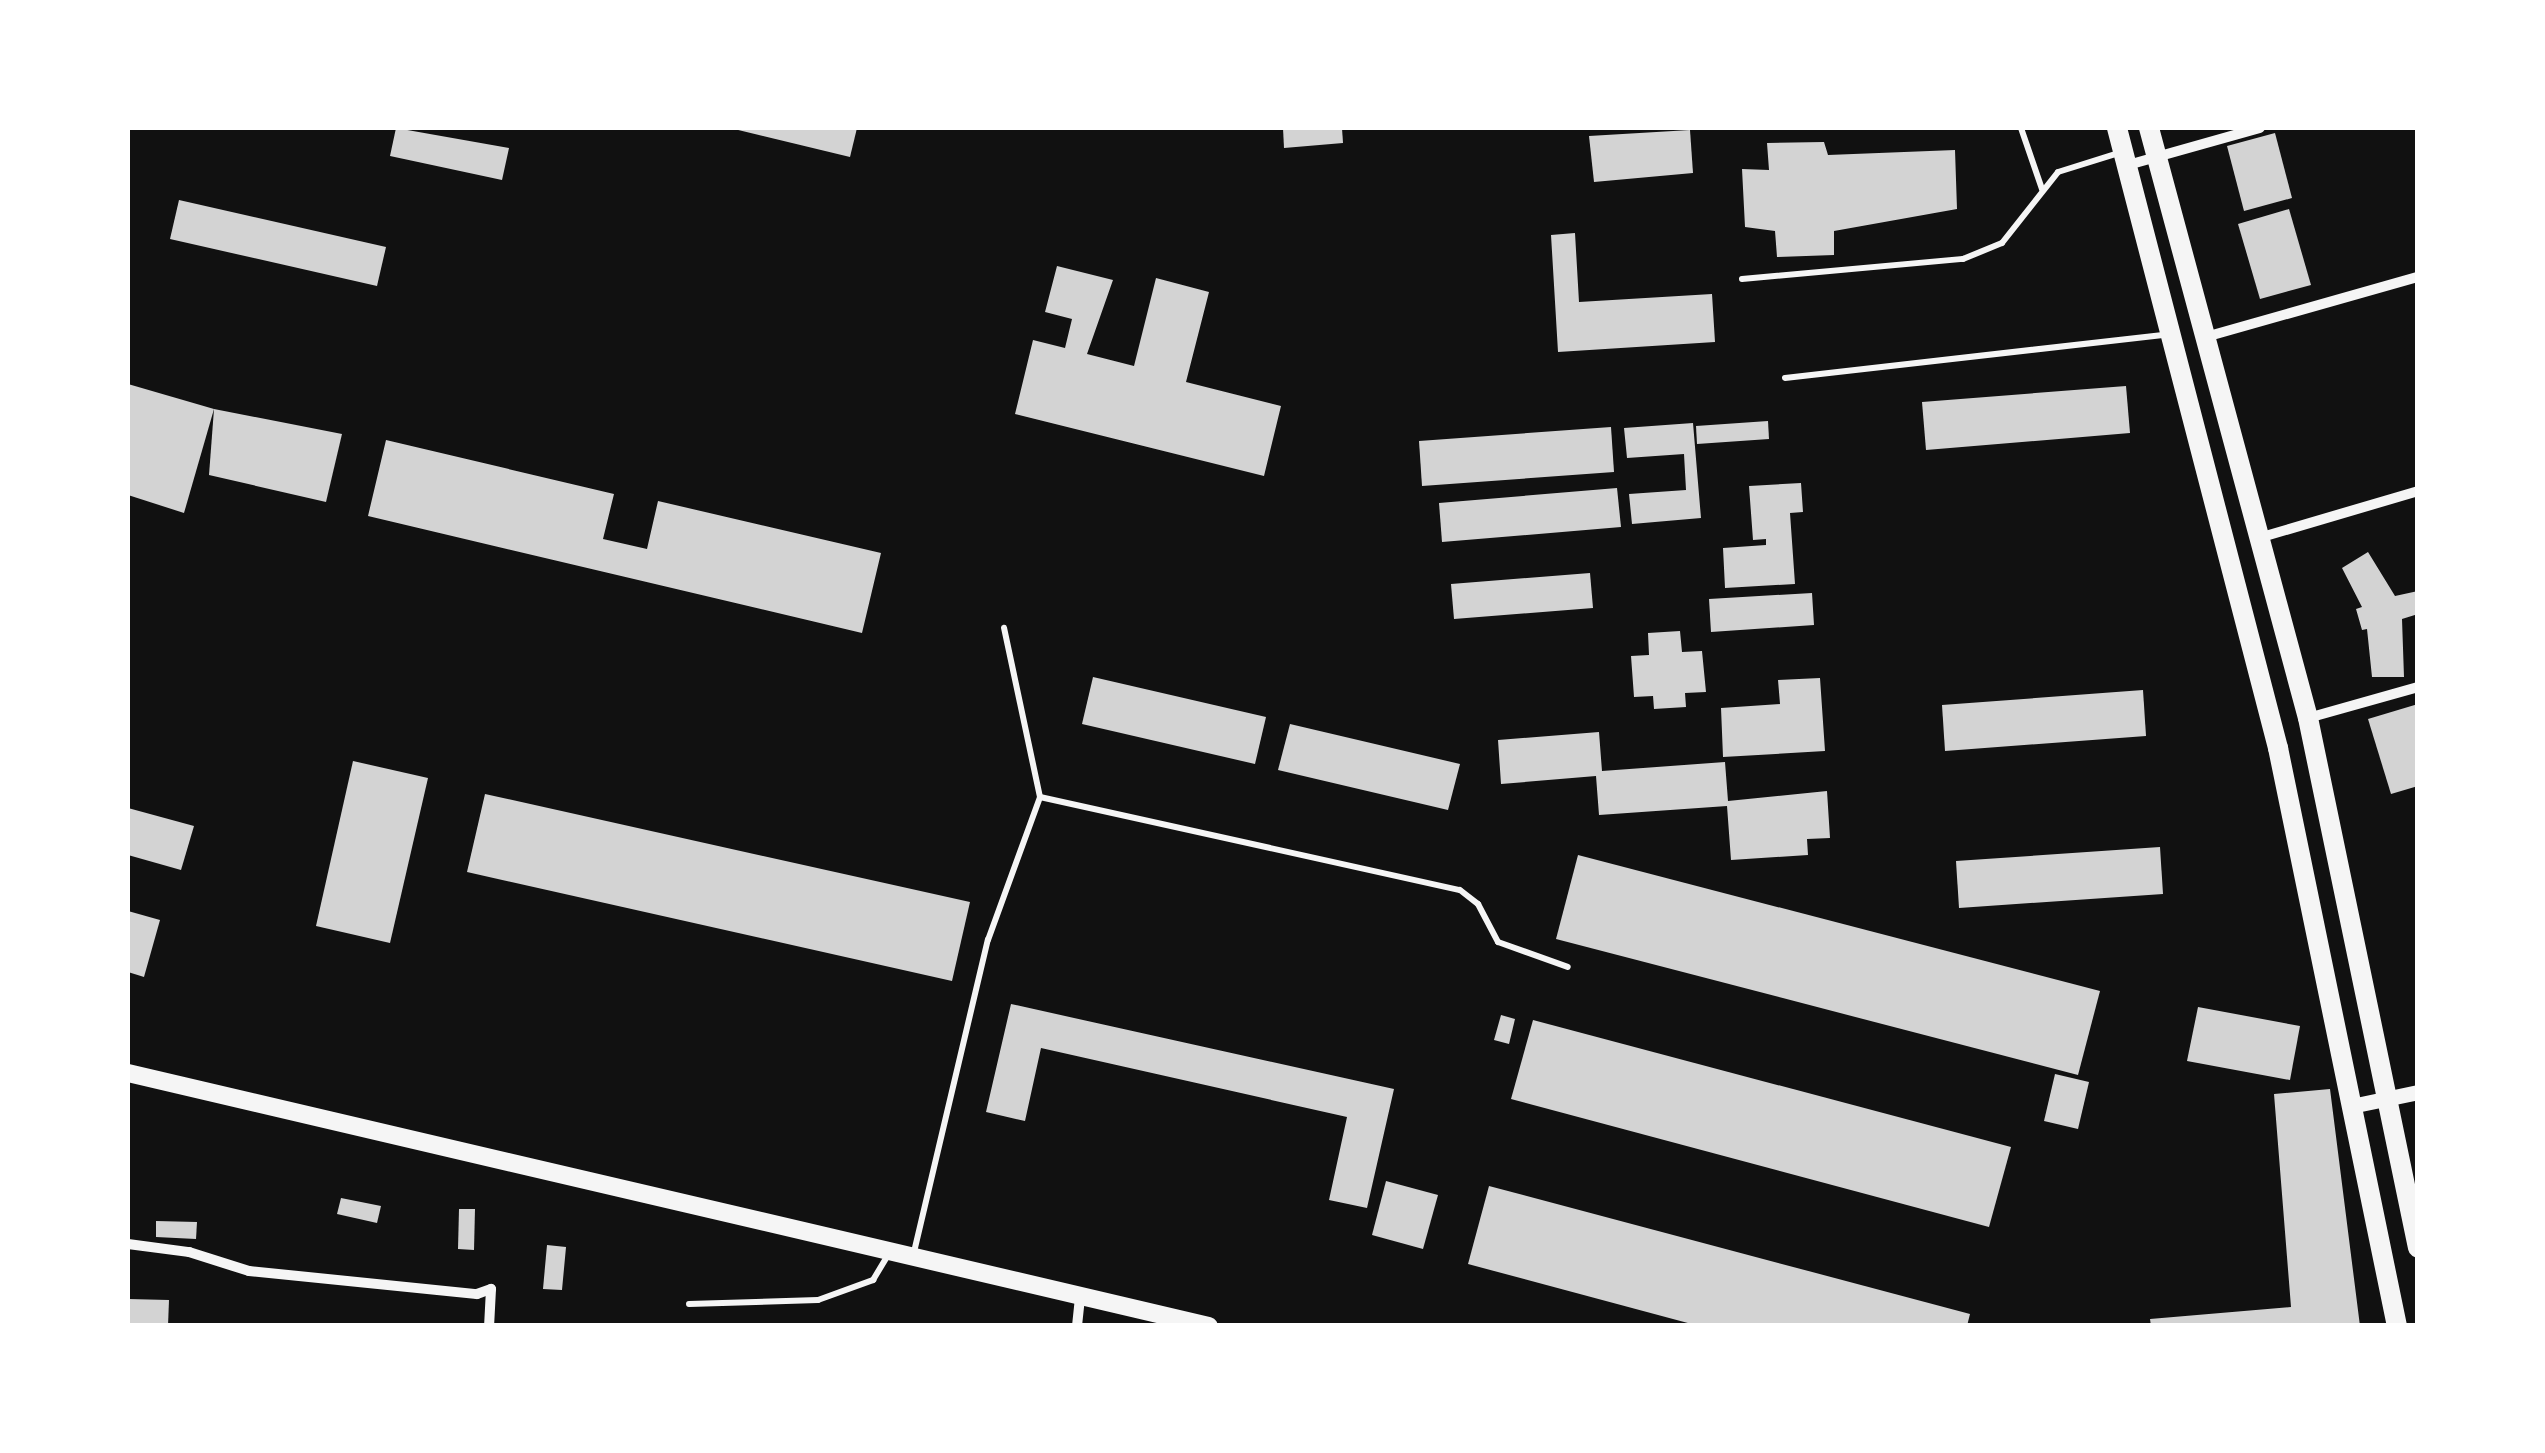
<!DOCTYPE html>
<html>
<head>
<meta charset="utf-8">
<style>
  body { margin:0 }
  #map { position:relative; width:2545px; height:1453px; overflow:hidden; background:#111; font-family:"Source Sans 3",sans-serif }
  div>[style] { position:absolute }
  [style*='--x'] { left:calc(var(--x)*1px); top:calc(var(--y)*1px); width:calc(var(--w)*1px); rotate:calc(var(--a)*1deg) }
  .building>* { inset:0; background:#d3d3d3 }
  .service>* { height:6px; margin:-3px; padding:0 3px; transform-origin:3px; border-radius:3px; background:#f5f5f5 }
  .minor>* { height:10px; margin:-5px; padding:0 5px; transform-origin:5px; border-radius:5px; background:#f5f5f5 }
  .tertiary>* { height:15px; margin:-7.5px; padding:0 7.5px; transform-origin:7.5px; border-radius:7.5px; background:#f5f5f5 }
  .secondary>* { height:18px; margin:-9px; padding:0 9px; transform-origin:9px; border-radius:9px; background:#f5f5f5 }
  .primary>* { height:20px; margin:-10px; padding:0 10px; transform-origin:10px; border-radius:10px; background:#f5f5f5 }
  span { translate:-50% -50%; white-space:nowrap; text-align:center; line-height:1.15; -webkit-text-stroke:8px #fff; paint-order:stroke }
  .frame { position:absolute; inset:0; border:130px solid #fff; pointer-events:none }
</style>
</head>
<body>
<div id="map">
  <div class="building">
    <i style="clip-path:polygon(396px 128px,509px 148px,502px 180px,390px 156px)"></i>
    <i style="clip-path:polygon(730px 128px,857px 128px,850px 157px)"></i>
    <i style="clip-path:polygon(1283px 128px,1342px 128px,1343px 143px,1284px 148px)"></i>
    <i style="clip-path:polygon(1690px 130px,1693px 173px,1594px 182px,1589px 136px)"></i>
    <i style="clip-path:polygon(2275px 133px,2292px 198px,2244px 211px,2227px 146px)"></i>
    <i style="clip-path:polygon(1824px 142px,1828px 155px,1955px 150px,1957px 209px,1834px 231px,1834px 255px,1777px 257px,1775px 231px,1745px 227px,1742px 169px,1769px 170px,1767px 143px)"></i>
    <i style="clip-path:polygon(179px 200px,386px 247px,377px 286px,170px 239px)"></i>
    <i style="clip-path:polygon(2289px 209px,2311px 285px,2260px 299px,2238px 224px)"></i>
    <i style="clip-path:polygon(1575px 233px,1579px 302px,1712px 294px,1715px 342px,1558px 352px,1551px 235px)"></i>
    <i style="clip-path:polygon(1057px 266px,1113px 280px,1087px 354px,1134px 366px,1156px 278px,1209px 292px,1186px 382px,1281px 406px,1264px 476px,1015px 414px,1033px 340px,1065px 348px,1072px 319px,1045px 312px)"></i>
    <i style="clip-path:polygon(128px 384px,214px 409px,184px 513px,128px 495px)"></i>
    <i style="clip-path:polygon(2126px 386px,2130px 433px,1926px 450px,1922px 402px)"></i>
    <i style="clip-path:polygon(214px 409px,342px 434px,326px 502px,209px 475px)"></i>
    <i style="clip-path:polygon(1768px 421px,1769px 439px,1697px 444px,1696px 426px)"></i>
    <i style="clip-path:polygon(1693px 423px,1701px 518px,1632px 524px,1629px 494px,1686px 490px,1684px 454px,1627px 458px,1624px 428px)"></i>
    <i style="clip-path:polygon(1611px 427px,1614px 472px,1422px 486px,1419px 441px)"></i>
    <i style="clip-path:polygon(386px 440px,614px 494px,603px 539px,647px 549px,658px 501px,881px 553px,862px 633px,368px 516px)"></i>
    <i style="clip-path:polygon(1801px 483px,1803px 512px,1790px 513px,1795px 584px,1725px 588px,1723px 548px,1766px 545px,1766px 539px,1753px 540px,1749px 486px)"></i>
    <i style="clip-path:polygon(1617px 488px,1621px 527px,1442px 542px,1439px 503px)"></i>
    <i style="clip-path:polygon(2368px 552px,2395px 596px,2418px 591px,2418px 614px,2402px 619px,2404px 677px,2372px 677px,2367px 629px,2362px 630px,2356px 609px,2362px 607px,2342px 568px)"></i>
    <i style="clip-path:polygon(1590px 573px,1593px 608px,1454px 619px,1451px 584px)"></i>
    <i style="clip-path:polygon(1812px 593px,1814px 625px,1711px 632px,1709px 599px)"></i>
    <i style="clip-path:polygon(1680px 631px,1682px 652px,1702px 651px,1706px 692px,1685px 693px,1686px 707px,1654px 709px,1653px 696px,1634px 697px,1631px 656px,1649px 655px,1648px 633px)"></i>
    <i style="clip-path:polygon(1093px 677px,1266px 717px,1255px 764px,1082px 724px)"></i>
    <i style="clip-path:polygon(1820px 678px,1825px 751px,1723px 757px,1721px 708px,1780px 704px,1778px 680px)"></i>
    <i style="clip-path:polygon(2143px 690px,2146px 736px,1945px 751px,1942px 705px)"></i>
    <i style="clip-path:polygon(2418px 704px,2418px 786px,2391px 794px,2368px 719px)"></i>
    <i style="clip-path:polygon(1290px 724px,1460px 764px,1448px 810px,1278px 770px)"></i>
    <i style="clip-path:polygon(1599px 732px,1602px 771px,1725px 762px,1728px 801px,1827px 791px,1830px 838px,1807px 839px,1808px 855px,1731px 860px,1727px 806px,1599px 815px,1596px 776px,1501px 784px,1498px 740px)"></i>
    <i style="clip-path:polygon(353px 761px,428px 778px,390px 943px,316px 926px)"></i>
    <i style="clip-path:polygon(485px 794px,970px 902px,952px 981px,467px 872px)"></i>
    <i style="clip-path:polygon(128px 808px,194px 826px,181px 870px,128px 855px)"></i>
    <i style="clip-path:polygon(2160px 847px,2163px 894px,1959px 908px,1956px 861px)"></i>
    <i style="clip-path:polygon(1578px 855px,2100px 991px,2078px 1075px,1556px 939px)"></i>
    <i style="clip-path:polygon(128px 911px,160px 920px,144px 977px,128px 972px)"></i>
    <i style="clip-path:polygon(1011px 1004px,1394px 1089px,1367px 1208px,1329px 1200px,1347px 1117px,1041px 1048px,1025px 1121px,986px 1112px)"></i>
    <i style="clip-path:polygon(2198px 1007px,2300px 1026px,2290px 1080px,2187px 1061px)"></i>
    <i style="clip-path:polygon(1501px 1015px,1515px 1019px,1509px 1044px,1494px 1040px)"></i>
    <i style="clip-path:polygon(1533px 1020px,2011px 1147px,1989px 1227px,1511px 1099px)"></i>
    <i style="clip-path:polygon(2055px 1074px,2089px 1082px,2078px 1129px,2044px 1121px)"></i>
    <i style="clip-path:polygon(2330px 1089px,2360px 1326px,2151px 1326px,2150px 1319px,2291px 1307px,2274px 1094px)"></i>
    <i style="clip-path:polygon(1386px 1181px,1438px 1195px,1423px 1249px,1372px 1235px)"></i>
    <i style="clip-path:polygon(1489px 1186px,1970px 1314px,1967px 1326px,1699px 1326px,1468px 1264px)"></i>
    <i style="clip-path:polygon(341px 1198px,381px 1206px,377px 1223px,337px 1214px)"></i>
    <i style="clip-path:polygon(459px 1209px,475px 1209px,474px 1250px,458px 1249px)"></i>
    <i style="clip-path:polygon(156px 1221px,197px 1222px,196px 1239px,156px 1237px)"></i>
    <i style="clip-path:polygon(547px 1245px,566px 1247px,562px 1290px,543px 1289px)"></i>
    <i style="clip-path:polygon(128px 1299px,169px 1300px,168px 1326px,128px 1326px)"></i>
  </div>
  <div class="service">
    <i style="--x:2021;--y:128;--w:65;--a:71"></i>
    <i style="--x:1742;--y:279;--w:222;--a:-5.2"></i>
    <i style="--x:1963;--y:259;--w:42;--a:-22.3"></i>
    <i style="--x:2002;--y:243;--w:90;--a:-51.7"></i>
    <i style="--x:2058;--y:172;--w:64;--a:-17.3"></i>
    <i style="--x:1785;--y:378;--w:387;--a:-6.5"></i>
    <i style="--x:1040;--y:797;--w:430;--a:12.5"></i>
    <i style="--x:1460;--y:890;--w:23;--a:38"></i>
    <i style="--x:1478;--y:904;--w:43;--a:62.2"></i>
    <i style="--x:1498;--y:942;--w:74;--a:19.7"></i>
    <i style="--x:914;--y:1252;--w:321;--a:-76.7"></i>
    <i style="--x:988;--y:940;--w:152;--a:-70"></i>
    <i style="--x:1040;--y:797;--w:173;--a:-102"></i>
    <i style="--x:689;--y:1304;--w:129;--a:-1.8"></i>
    <i style="--x:818;--y:1300;--w:59;--a:-20"></i>
    <i style="--x:873;--y:1280;--w:29;--a:-59"></i>
  </div>
  <div class="minor">
    <i style="--x:2128;--y:165;--w:137;--a:-15.7"></i>
    <i style="--x:2209;--y:336;--w:217;--a:-15.8"></i>
    <i style="--x:2262;--y:537;--w:163;--a:-16.4"></i>
    <i style="--x:2308;--y:718;--w:114;--a:-15.7"></i>
    <i style="--x:128;--y:1244;--w:62;--a:7.5"></i>
    <i style="--x:189;--y:1252;--w:63;--a:17.6"></i>
    <i style="--x:249;--y:1271;--w:229;--a:5.8"></i>
    <i style="--x:477;--y:1294;--w:15;--a:-20"></i>
    <i style="--x:491;--y:1289;--w:37;--a:93"></i>
    <i style="--x:1077;--y:1326;--w:29;--a:-84"></i>
  </div>
  <div class="tertiary">
    <i style="--x:2356;--y:1105;--w:63;--a:-11.8"></i>
  </div>
  <div class="secondary">
    <i style="--x:128;--y:1073;--w:1110;--a:13.17"></i>
  </div>
  <div class="primary">
    <i style="--x:2117;--y:128;--w:641;--a:75.44"></i>
    <i style="--x:2278;--y:748;--w:590;--a:78.37"></i>
    <i style="--x:2149;--y:128;--w:611;--a:74.92"></i>
    <i style="--x:2308;--y:718;--w:541;--a:78.27"></i>
  </div>
  <div class="frame"></div>
</div>
</body>
</html>
